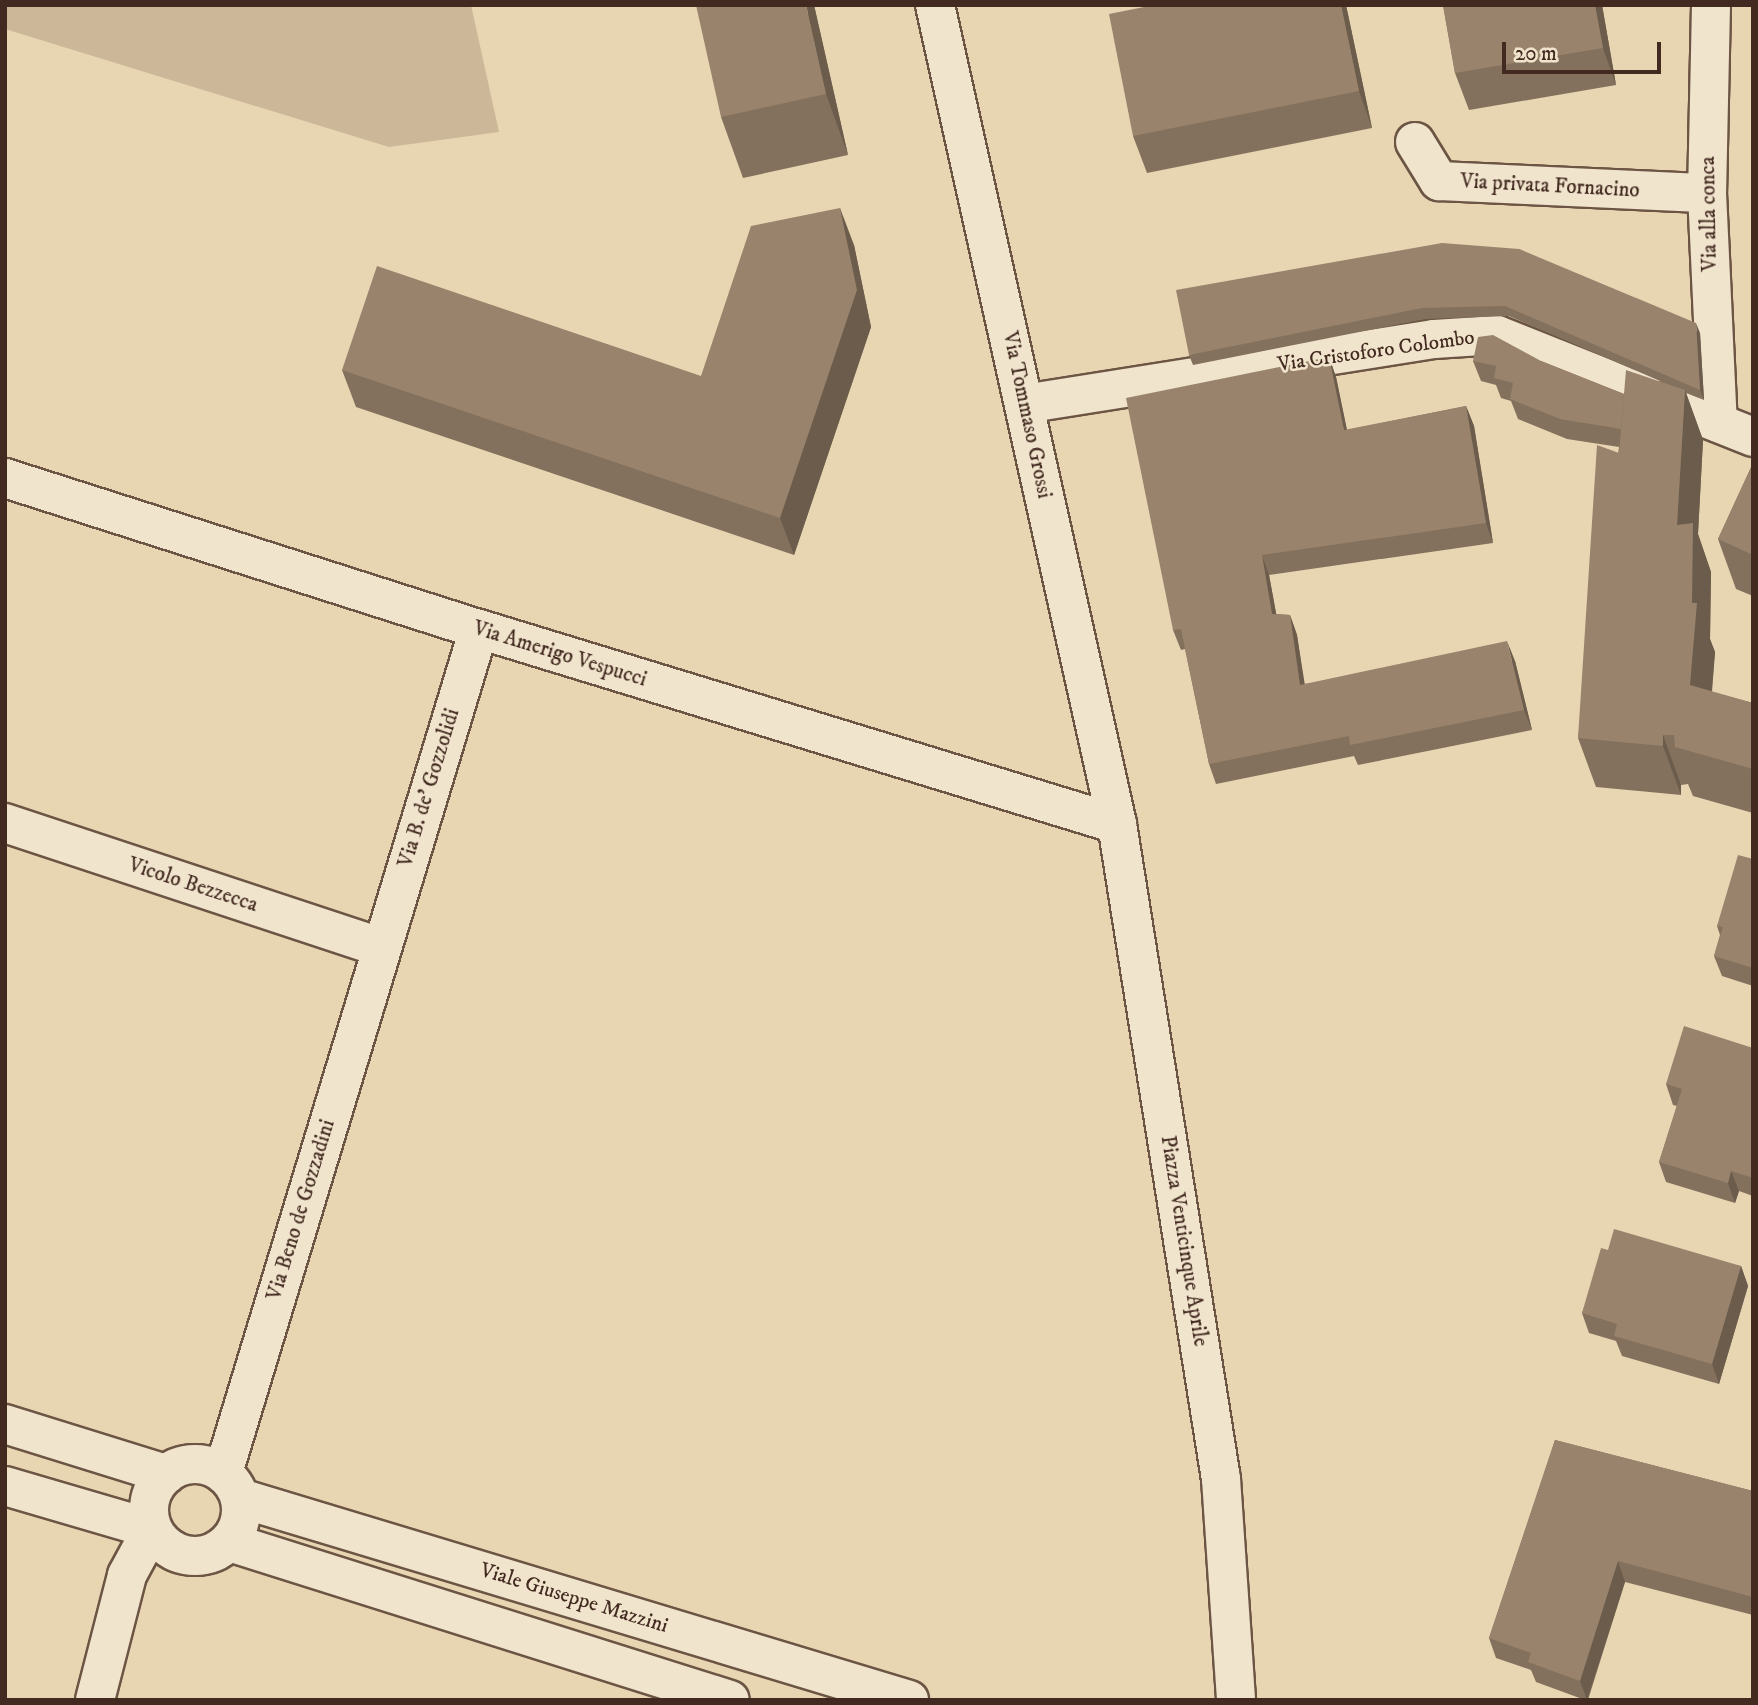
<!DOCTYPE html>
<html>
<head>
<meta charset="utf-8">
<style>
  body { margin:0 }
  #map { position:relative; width:1758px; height:1705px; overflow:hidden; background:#e8d5b2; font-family:"IM FELL DW Pica",serif }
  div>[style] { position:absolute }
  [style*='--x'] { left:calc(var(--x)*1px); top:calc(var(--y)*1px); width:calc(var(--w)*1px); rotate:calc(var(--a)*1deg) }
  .green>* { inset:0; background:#ccb899 }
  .roads { filter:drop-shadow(2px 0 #6c5544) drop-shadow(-2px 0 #6c5544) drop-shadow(0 2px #6c5544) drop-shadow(0 -2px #6c5544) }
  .minor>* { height:38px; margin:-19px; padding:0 19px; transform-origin:19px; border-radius:19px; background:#f0e4cd }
  .minor>.ring { margin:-19px; padding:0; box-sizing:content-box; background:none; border:38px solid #f0e4cd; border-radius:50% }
  .wall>* { inset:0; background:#84715d }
  .shaded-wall>* { inset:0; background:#6b5c4c }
  .building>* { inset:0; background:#99836c }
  span { translate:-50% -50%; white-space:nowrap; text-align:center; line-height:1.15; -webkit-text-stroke:5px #f0e4cd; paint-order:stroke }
  .street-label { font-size:21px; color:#432a20 }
  .frame { position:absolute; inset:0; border:7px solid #432a20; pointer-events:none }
  .scale { position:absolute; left:1502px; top:42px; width:159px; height:32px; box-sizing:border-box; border:4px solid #432a20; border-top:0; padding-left:9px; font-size:21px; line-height:24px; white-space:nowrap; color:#432a20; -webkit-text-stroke:5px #f0e4cd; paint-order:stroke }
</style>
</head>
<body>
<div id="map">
  <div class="green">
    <i style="clip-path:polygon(5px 5px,471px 5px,499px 132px,389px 147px,5px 29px)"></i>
  </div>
  <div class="roads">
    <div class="minor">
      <i style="--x:935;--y:5;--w:839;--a:77.47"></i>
      <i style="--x:1117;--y:824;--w:663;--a:80.98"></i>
      <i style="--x:1221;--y:1479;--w:222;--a:86.1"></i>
      <i style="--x:1711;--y:5;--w:188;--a:91.2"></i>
      <i style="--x:1707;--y:193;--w:230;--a:87.3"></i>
      <i style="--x:1415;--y:142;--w:46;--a:58.4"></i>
      <i style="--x:1439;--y:181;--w:268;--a:2.6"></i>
      <i style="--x:1024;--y:404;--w:415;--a:-9"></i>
      <i style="--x:1434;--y:339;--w:63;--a:-3.6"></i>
      <i style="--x:1497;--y:335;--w:276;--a:21.7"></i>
      <i style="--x:5;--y:478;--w:497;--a:17.7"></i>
      <i style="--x:479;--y:629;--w:667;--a:17"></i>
      <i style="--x:5;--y:823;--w:395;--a:18.3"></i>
      <i style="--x:5;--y:1424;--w:169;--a:17.3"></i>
      <i class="ring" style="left:149px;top:1464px;width:54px;height:54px"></i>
      <i style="--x:223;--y:1473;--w:882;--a:-73.13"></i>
      <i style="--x:5;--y:1486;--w:153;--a:16.3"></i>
      <i style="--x:240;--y:1498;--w:699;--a:16.8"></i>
      <i style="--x:229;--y:1542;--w:525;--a:17.5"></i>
      <i style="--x:95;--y:1700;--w:129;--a:-75.6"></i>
      <i style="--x:127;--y:1575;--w:52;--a:-61.5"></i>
    </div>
  </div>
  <div class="wall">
    <i style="clip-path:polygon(814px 5px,848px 155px,743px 178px,721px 117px)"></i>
    <i style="clip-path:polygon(1154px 5px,1346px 5px,1372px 128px,1147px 173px,1133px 136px)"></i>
    <i style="clip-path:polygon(1443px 5px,1602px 5px,1616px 85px,1469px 110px,1455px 73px)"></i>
    <i style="clip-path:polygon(854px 245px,871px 327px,794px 555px,356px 407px,342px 370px,701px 376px)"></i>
    <i style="clip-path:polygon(1519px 249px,1700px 333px,1704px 400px,1686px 393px,1703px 440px,1698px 534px,1711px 572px,1710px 639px,1715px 652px,1712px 692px,1753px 703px,1753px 813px,1693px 796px,1688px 784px,1681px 785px,1681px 795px,1596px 787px,1578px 738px,1619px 447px,1567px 439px,1518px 419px,1511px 401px,1501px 398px,1496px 385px,1481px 381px,1473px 361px,1541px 361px,1624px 394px,1660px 381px,1509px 316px,1425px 319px,1193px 365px,1189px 355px)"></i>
    <i style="clip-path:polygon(1329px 357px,1336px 377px,1347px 430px,1466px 406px,1474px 426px,1493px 543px,1269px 575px,1276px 614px,1290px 615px,1297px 635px,1304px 684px,1515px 661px,1532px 730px,1358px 765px,1354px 756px,1216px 784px,1209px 764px,1185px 649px,1181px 650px,1173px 630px)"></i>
    <i style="clip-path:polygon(1753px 463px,1753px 596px,1736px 589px,1718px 539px)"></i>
    <i style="clip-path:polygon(1753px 859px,1753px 986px,1722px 976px,1714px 956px,1720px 935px,1717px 926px)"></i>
    <i style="clip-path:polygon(1753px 1048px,1753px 1196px,1739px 1191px,1735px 1203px,1666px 1182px,1659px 1162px,1677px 1106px,1673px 1105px,1666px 1084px)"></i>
    <i style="clip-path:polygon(1608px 1250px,1741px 1266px,1748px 1286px,1719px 1384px,1622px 1356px,1616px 1341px,1589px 1333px,1582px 1313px)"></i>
    <i style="clip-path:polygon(1555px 1440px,1753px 1491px,1753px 1615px,1625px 1582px,1588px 1700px,1585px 1700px,1536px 1682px,1531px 1670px,1496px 1658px,1489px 1638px)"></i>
  </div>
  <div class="shaded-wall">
    <i style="clip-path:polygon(806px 5px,814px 5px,848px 155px,826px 94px)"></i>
    <i style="clip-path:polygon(1341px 5px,1346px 5px,1372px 128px,1359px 91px)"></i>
    <i style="clip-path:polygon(1595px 5px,1602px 5px,1616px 85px,1603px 48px)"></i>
    <i style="clip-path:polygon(840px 208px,854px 245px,871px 327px,794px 555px,780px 518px)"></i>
    <i style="clip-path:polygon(1696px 323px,1700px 333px,1704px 400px,1700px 390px)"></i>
    <i style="clip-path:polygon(1329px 357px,1336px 377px,1351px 450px,1344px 430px)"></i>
    <i style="clip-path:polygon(1685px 390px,1703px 440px,1698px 534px,1711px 572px,1710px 639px,1715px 652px,1708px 735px,1690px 685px,1692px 603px,1677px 525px)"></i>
    <i style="clip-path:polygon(1466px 406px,1474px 426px,1493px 543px,1486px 523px)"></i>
    <i style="clip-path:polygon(1262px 555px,1269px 575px,1280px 634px,1272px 614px)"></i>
    <i style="clip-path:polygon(1290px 615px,1297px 635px,1308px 705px,1300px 685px)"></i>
    <i style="clip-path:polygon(1507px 641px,1515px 661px,1532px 730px,1524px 710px)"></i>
    <i style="clip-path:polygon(1663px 735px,1681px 785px,1681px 795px,1663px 746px)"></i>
    <i style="clip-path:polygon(1731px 1171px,1739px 1191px,1735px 1203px,1728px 1183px)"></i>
    <i style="clip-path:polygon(1741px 1266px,1748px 1286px,1719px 1384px,1712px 1364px)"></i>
    <i style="clip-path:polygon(1618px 1561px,1625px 1582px,1587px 1700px,1580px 1681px)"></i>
  </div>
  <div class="building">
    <i style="clip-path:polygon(696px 5px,806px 5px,826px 94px,721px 117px)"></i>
    <i style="clip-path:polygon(1154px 5px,1341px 5px,1359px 91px,1133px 136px,1109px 14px)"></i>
    <i style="clip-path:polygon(1443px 5px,1595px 5px,1603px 48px,1455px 73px)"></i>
    <i style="clip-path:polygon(840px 208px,857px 290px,780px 518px,342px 370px,377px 266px,701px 376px,751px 226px)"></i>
    <i style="clip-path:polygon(1442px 243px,1519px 249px,1696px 323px,1700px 390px,1505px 306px,1422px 308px,1189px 355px,1176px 290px)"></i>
    <i style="clip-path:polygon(1493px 335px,1541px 361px,1624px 394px,1621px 429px,1560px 419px,1510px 399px,1513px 383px,1494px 378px,1496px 366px,1473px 361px,1478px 337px)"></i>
    <i style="clip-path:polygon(1329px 357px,1344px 430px,1466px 406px,1486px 523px,1262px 555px,1272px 614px,1290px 615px,1300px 685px,1507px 641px,1524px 710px,1350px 745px,1349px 736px,1209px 764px,1181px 629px,1173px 630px,1126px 398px)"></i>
    <i style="clip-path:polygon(1626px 370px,1685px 390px,1677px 525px,1693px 523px,1692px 603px,1697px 603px,1690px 685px,1753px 703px,1753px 769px,1675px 747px,1674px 735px,1663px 735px,1663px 746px,1578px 738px,1597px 445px,1619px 453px)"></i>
    <i style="clip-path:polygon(1753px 463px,1753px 555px,1718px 539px)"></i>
    <i style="clip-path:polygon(1738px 855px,1753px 859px,1753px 968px,1714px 956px,1723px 927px,1717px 926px)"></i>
    <i style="clip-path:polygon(1684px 1026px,1753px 1048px,1753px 1178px,1731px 1171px,1728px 1183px,1659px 1162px,1682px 1089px,1666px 1084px)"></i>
    <i style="clip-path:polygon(1614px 1229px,1741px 1266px,1712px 1364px,1614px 1336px,1617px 1324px,1582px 1313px,1601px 1248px,1608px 1250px)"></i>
    <i style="clip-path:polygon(1555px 1440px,1753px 1491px,1753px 1597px,1618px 1561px,1580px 1681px,1528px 1662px,1531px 1653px,1489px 1638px)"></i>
  </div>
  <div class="street-label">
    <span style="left:1550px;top:186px;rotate:3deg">Via privata Fornacino</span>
    <span style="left:1709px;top:214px;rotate:-91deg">Via alla conca</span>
    <span style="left:1376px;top:351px;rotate:-8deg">Via Cristoforo Colombo</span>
    <span style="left:1027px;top:415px;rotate:78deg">Via Tommaso Grossi</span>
    <span style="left:560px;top:654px;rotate:17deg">Via Amerigo Vespucci</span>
    <span style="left:429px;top:788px;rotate:-73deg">Via B. de' Gozzolidi</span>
    <span style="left:193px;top:885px;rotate:18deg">Vicolo Bezzecca</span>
    <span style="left:301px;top:1210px;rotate:-73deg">Via Beno de Gozzadini</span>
    <span style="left:1184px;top:1241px;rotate:81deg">Piazza Venticinque Aprile</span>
    <span style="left:574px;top:1598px;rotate:17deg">Viale Giuseppe Mazzini</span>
  </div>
  <div class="frame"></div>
  <div class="scale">20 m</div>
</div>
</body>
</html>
